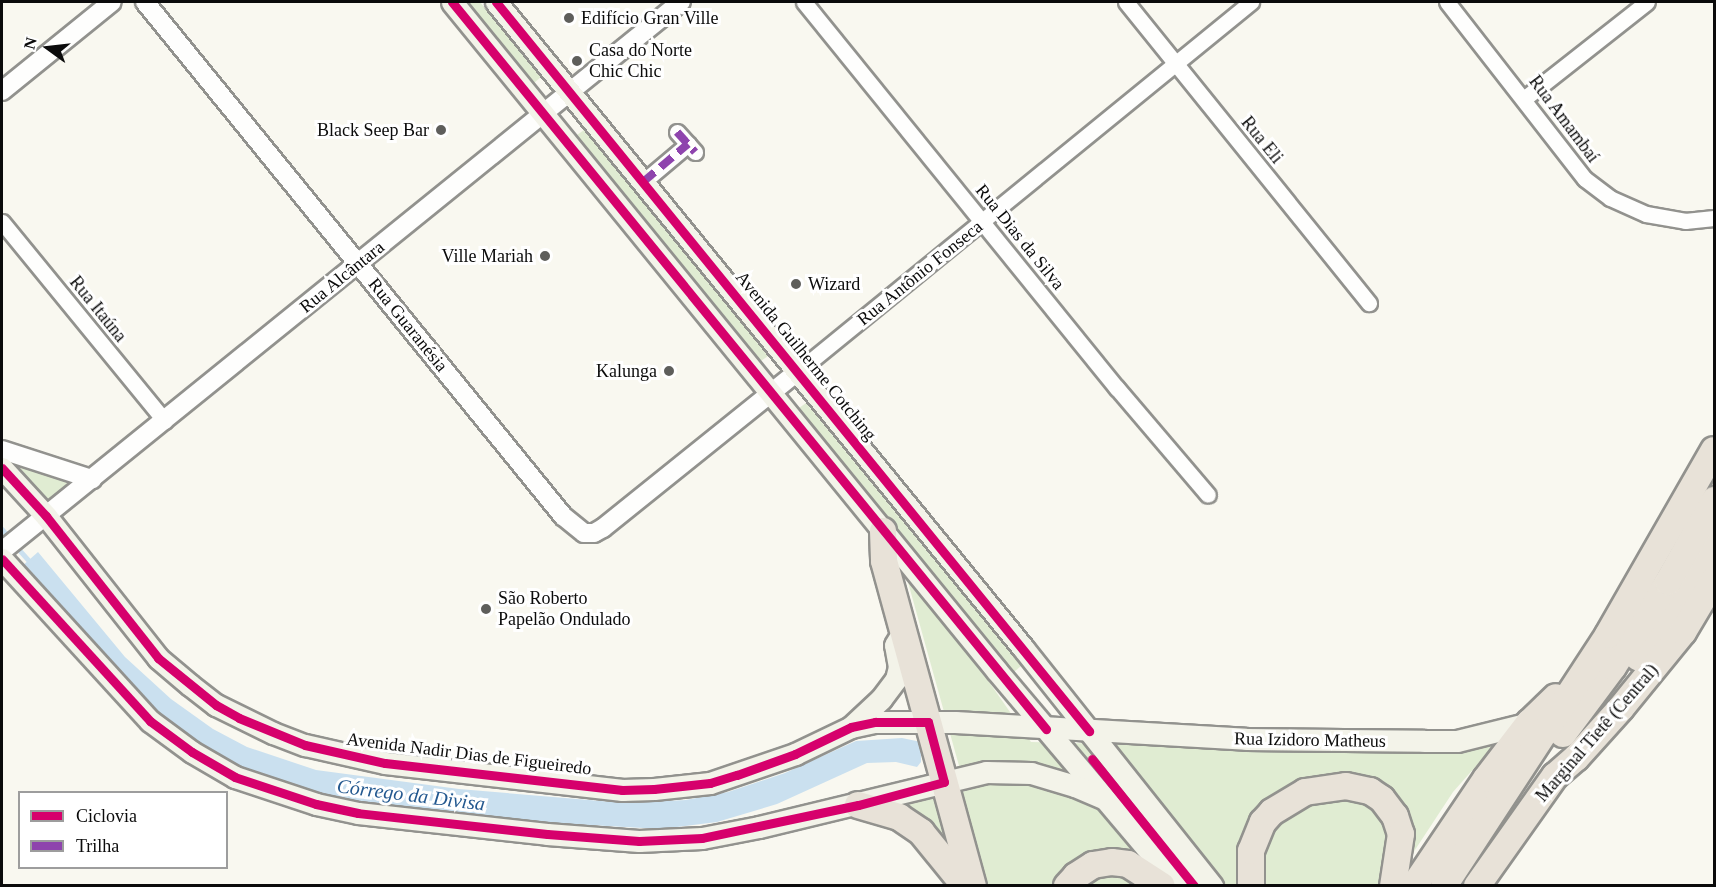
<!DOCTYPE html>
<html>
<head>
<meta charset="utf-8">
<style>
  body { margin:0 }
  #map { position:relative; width:1716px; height:887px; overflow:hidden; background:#f9f8f0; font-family:"Times New Roman",serif }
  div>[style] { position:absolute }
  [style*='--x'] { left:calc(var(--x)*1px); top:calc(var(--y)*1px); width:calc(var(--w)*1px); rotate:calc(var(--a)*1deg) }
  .green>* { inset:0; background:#e0ecd2 }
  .water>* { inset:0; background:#cae0ef }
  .stream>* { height:4.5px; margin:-2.25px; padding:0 2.25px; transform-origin:2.25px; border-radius:2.25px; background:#cae0ef }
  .roads { filter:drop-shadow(2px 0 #92928e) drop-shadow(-2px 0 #92928e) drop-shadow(0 2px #92928e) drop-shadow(0 -2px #92928e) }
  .minor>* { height:15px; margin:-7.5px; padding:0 7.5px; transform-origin:7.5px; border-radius:7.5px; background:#fefefd }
  .tertiary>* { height:18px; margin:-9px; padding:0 9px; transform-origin:9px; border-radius:9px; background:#fefefd }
  .secondary>* { height:21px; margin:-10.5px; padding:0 10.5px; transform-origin:10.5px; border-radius:10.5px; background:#f3f3e9 }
  .trunk>* { height:26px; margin:-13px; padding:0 13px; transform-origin:13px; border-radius:13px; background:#e8e2d8 }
  .quiet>* { height:8px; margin-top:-4px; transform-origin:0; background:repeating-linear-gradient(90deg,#8e44ad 0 15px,transparent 0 23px) }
  .cycleway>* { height:9px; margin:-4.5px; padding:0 4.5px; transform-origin:4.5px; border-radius:4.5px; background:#d6006c }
  .dots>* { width:16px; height:16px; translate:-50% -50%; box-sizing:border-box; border:3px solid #fff; border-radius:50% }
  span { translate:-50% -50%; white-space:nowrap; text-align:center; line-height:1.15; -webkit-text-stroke:6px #fff; paint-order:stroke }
  .poi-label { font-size:18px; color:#0b0b0b }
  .left { translate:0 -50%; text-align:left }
  .right { translate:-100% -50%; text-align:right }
  .street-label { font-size:18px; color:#0b0b0b }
  .water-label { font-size:20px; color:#23588f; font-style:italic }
  .frame { position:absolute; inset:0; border:3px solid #0b0b0b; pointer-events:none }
  .legend { position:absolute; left:18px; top:791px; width:210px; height:78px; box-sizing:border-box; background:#fff; border:2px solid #9d9d9d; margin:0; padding:8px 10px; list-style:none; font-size:18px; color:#0b0b0b }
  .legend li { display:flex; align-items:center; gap:12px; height:30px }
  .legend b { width:30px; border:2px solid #9d9d9d }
  .north { position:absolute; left:18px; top:18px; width:60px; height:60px; -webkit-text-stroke:4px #fff; paint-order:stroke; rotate:285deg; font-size:16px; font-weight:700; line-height:24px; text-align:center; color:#0b0b0b }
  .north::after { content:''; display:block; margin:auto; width:21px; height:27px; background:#0b0b0b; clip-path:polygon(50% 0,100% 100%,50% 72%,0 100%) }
</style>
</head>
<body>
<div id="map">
  <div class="green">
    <i style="clip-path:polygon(468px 2px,480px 2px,541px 77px,534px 83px)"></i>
    <i style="clip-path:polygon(584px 130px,768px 356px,761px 361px,577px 135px)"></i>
    <i style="clip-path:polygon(806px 403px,1021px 666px,1014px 672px,799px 408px)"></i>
    <i style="clip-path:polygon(8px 462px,75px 481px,49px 504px)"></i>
    <i style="clip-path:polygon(906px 575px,987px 679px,1031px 742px,1452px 753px,1475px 750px,1501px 738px,1453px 792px,1392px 885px,972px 885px,900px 805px,966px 791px)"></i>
  </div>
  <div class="water">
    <i style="clip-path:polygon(38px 552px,125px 657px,171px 699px,213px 729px,247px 747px,316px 770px,459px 789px,625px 803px,686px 800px,728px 792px,785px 773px,856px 741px,902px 738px,921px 742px,921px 762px,917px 767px,896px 762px,867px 763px,777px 804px,717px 822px,661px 829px,499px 820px,355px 806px,254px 779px,174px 733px,21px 567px)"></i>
  </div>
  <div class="stream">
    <i style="--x:2;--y:529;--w:12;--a:48"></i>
    <i style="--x:15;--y:545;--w:24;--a:48"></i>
  </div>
  <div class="roads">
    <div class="minor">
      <i style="--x:804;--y:2;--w:497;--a:51"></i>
      <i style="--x:1117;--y:388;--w:140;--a:49.6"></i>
      <i style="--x:1126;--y:2;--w:387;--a:51.1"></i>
      <i style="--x:1447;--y:2;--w:224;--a:52.1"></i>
      <i style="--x:1585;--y:179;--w:31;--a:37"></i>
      <i style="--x:1610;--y:198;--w:39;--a:24"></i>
      <i style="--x:1646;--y:214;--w:40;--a:10"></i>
      <i style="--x:1685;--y:221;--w:29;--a:-6"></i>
      <i style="--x:1525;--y:98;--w:155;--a:-38.2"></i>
      <i style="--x:677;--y:132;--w:27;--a:48"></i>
      <i style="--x:643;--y:182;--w:59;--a:-40.2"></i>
      <i style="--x:2;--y:222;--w:257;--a:50.7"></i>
      <i style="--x:797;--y:372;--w:586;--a:-39.18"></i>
    </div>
    <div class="tertiary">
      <i style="--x:145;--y:2;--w:663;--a:50.88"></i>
      <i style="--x:563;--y:516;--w:27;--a:39"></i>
      <i style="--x:584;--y:533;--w:10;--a:0"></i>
      <i style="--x:594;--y:533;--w:10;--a:-29"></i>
      <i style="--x:603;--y:528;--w:249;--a:-38.8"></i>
      <i style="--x:2;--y:91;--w:141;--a:-39"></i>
      <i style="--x:2;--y:450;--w:95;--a:17.9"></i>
      <i style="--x:2;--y:551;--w:873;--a:-38.96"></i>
    </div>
    <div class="secondary">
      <i style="--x:452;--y:2;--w:863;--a:50.83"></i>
      <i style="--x:997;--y:671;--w:282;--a:49.8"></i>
      <i style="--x:496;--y:2;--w:834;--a:50.79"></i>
      <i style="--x:1023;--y:648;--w:304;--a:51.5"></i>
      <i style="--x:2;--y:468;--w:65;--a:47.5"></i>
      <i style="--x:46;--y:516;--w:181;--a:51.7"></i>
      <i style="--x:158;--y:658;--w:42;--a:40.2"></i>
      <i style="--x:190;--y:685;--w:33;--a:38"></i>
      <i style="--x:216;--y:705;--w:64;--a:26.2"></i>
      <i style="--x:273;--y:733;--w:34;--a:21"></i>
      <i style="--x:305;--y:745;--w:82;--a:12.7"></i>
      <i style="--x:385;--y:763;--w:239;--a:6.5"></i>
      <i style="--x:622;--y:790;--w:32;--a:-2"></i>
      <i style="--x:654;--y:789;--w:56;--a:-6.1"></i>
      <i style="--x:710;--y:783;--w:90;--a:-18.8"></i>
      <i style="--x:795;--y:754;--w:62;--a:-25.7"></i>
      <i style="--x:851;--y:727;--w:25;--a:-12"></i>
      <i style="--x:875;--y:722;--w:80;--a:0"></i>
      <i style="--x:955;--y:722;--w:291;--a:3.3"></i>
      <i style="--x:1246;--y:739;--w:178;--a:0.6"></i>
      <i style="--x:1424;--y:741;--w:33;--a:0"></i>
      <i style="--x:1457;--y:741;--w:74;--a:-14"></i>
      <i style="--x:2;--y:559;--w:219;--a:47.6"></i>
      <i style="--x:150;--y:721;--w:52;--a:36.4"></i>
      <i style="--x:192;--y:752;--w:50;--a:30.2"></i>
      <i style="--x:235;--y:777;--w:85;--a:18.4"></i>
      <i style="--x:316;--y:804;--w:43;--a:12.1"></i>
      <i style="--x:358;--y:813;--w:190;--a:6.3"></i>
      <i style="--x:547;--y:834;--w:92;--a:4.4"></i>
      <i style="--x:639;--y:841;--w:63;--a:-2.7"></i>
      <i style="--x:702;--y:838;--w:58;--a:-10.9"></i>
      <i style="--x:759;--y:827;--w:234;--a:-13.6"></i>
      <i style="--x:986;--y:772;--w:45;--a:1.3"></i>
      <i style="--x:1031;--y:773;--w:46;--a:16.5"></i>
      <i style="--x:1075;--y:786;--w:30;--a:23"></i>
      <i style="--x:851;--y:727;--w:41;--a:-43"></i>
      <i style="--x:881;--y:699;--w:25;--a:-53"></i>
      <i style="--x:896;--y:679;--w:12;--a:-76"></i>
      <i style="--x:899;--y:667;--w:22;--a:-100"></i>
      <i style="--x:895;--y:645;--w:15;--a:-58"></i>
    </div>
    <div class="trunk">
      <i style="--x:883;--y:531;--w:30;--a:88"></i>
      <i style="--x:884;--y:561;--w:337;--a:74.7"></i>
      <i style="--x:1639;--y:658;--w:80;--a:-54.7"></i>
      <i style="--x:1685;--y:593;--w:64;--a:-63"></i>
      <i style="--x:1563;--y:734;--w:84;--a:-53.3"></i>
      <i style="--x:1613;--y:667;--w:101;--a:-57.1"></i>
      <i style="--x:1668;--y:582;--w:94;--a:-60.7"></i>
      <i style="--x:858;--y:805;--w:43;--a:16.3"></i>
      <i style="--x:899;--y:817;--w:27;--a:34"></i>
      <i style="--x:921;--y:832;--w:70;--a:50.8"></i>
      <i style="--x:1067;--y:886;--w:13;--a:-48"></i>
      <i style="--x:1076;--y:876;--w:20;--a:-33"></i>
      <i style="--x:1093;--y:865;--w:19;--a:-9"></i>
      <i style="--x:1112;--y:862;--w:16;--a:7"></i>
      <i style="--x:1128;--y:864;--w:40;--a:32.9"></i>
      <i style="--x:1251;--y:886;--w:35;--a:-90"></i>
      <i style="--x:1251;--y:851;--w:31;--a:-68"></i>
      <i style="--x:1263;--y:822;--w:13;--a:-48"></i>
      <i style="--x:1272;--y:812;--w:39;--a:-31"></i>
      <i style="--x:1305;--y:792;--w:41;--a:-8.3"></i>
      <i style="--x:1346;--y:786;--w:25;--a:12"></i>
      <i style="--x:1370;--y:791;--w:14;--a:34"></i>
      <i style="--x:1382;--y:799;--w:21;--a:53"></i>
      <i style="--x:1395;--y:816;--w:19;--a:72"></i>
      <i style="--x:1401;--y:834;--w:53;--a:98.7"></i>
      <i style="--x:1414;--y:886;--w:129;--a:-56.1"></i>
      <i style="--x:1486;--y:779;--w:71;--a:-52.5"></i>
      <i style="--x:1529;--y:723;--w:37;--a:-44"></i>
      <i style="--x:1444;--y:886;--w:300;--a:-56.8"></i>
      <i style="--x:1608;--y:635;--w:213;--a:-60.2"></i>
      <i style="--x:1477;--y:886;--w:135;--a:-54.7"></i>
      <i style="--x:1555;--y:776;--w:28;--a:-41"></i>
      <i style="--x:1576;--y:758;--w:67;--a:-48"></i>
      <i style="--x:1621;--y:708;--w:98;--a:-50.8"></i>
      <i style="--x:1683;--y:632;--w:61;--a:-59.2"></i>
    </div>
  </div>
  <div class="quiet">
    <i style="--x:677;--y:132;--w:27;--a:48"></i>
    <i style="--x:643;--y:182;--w:59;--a:-40.2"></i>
  </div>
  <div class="cycleway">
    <i style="--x:452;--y:2;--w:939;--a:50.75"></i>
    <i style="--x:496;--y:2;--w:940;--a:50.87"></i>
    <i style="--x:2;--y:468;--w:65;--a:47.5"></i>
    <i style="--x:46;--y:516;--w:181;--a:51.7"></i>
    <i style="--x:158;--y:658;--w:75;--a:39"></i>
    <i style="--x:216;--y:705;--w:26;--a:29"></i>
    <i style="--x:239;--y:718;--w:71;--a:22.2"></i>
    <i style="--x:305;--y:745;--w:82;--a:12.7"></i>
    <i style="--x:385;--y:763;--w:239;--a:6.5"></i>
    <i style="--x:622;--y:790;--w:32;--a:-2"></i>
    <i style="--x:654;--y:789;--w:56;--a:-6.1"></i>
    <i style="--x:710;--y:783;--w:28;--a:-17"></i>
    <i style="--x:737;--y:775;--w:62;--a:-19.9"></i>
    <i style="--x:795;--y:754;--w:62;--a:-25.7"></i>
    <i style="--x:851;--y:727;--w:25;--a:-12"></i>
    <i style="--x:875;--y:722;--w:53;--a:0"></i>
    <i style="--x:928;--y:722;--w:62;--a:75.1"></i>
    <i style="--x:944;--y:782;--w:89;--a:165"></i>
    <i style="--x:858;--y:805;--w:159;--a:168.1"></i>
    <i style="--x:702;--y:838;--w:63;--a:177.3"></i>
    <i style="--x:639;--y:841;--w:92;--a:-175.6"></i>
    <i style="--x:547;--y:834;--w:190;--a:-173.7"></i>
    <i style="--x:358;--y:813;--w:43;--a:-167.9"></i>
    <i style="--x:316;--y:804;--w:85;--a:-161.6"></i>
    <i style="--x:235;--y:777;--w:50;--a:-149.8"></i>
    <i style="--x:192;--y:752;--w:52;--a:-143.6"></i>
    <i style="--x:150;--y:721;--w:219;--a:-132.4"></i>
    <i style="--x:1092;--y:759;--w:163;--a:51.2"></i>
  </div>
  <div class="dots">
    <i style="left:569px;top:18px;background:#5e5e5b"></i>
    <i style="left:577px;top:61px;background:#5e5e5b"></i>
    <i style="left:441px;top:130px;background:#5e5e5b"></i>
    <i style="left:545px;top:256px;background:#5e5e5b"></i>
    <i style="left:796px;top:284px;background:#5e5e5b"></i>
    <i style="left:669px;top:371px;background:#5e5e5b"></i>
    <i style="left:486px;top:609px;background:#5e5e5b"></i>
  </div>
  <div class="poi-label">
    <span class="left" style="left:581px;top:18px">Edifício Gran Ville</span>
    <span class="left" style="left:589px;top:61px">Casa do Norte<br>Chic Chic</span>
    <span class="right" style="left:429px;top:130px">Black Seep Bar</span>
    <span class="right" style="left:533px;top:256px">Ville Mariah</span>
    <span class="left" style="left:808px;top:284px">Wizard</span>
    <span class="right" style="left:657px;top:371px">Kalunga</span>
    <span class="left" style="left:498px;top:609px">São Roberto<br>Papelão Ondulado</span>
  </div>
  <div class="street-label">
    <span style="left:1564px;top:119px;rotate:53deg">Rua Amambaí</span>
    <span style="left:1262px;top:140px;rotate:51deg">Rua Eli</span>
    <span style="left:1020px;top:237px;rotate:51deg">Rua Dias da Silva</span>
    <span style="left:920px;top:273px;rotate:-39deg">Rua Antônio Fonseca</span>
    <span style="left:342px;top:277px;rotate:-39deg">Rua Alcântara</span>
    <span style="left:98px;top:309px;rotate:51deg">Rua Itaúna</span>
    <span style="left:408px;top:325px;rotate:51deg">Rua Guaranésia</span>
    <span style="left:806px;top:356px;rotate:51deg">Avenida Guilherme Cotching</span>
    <span style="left:1597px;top:733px;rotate:-49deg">Marginal Tietê (Central)</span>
    <span style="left:1310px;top:740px;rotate:1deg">Rua Izidoro Matheus</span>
    <span style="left:469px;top:754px;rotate:7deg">Avenida Nadir Dias de Figueiredo</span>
  </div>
  <div class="water-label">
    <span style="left:411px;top:795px;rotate:7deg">Córrego da Divisa</span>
  </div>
  <div class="frame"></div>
  <ul class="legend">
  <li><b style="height:8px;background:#d6006c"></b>Ciclovia</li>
  <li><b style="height:8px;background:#8e44ad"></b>Trilha</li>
  </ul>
  <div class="north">N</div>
</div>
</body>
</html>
